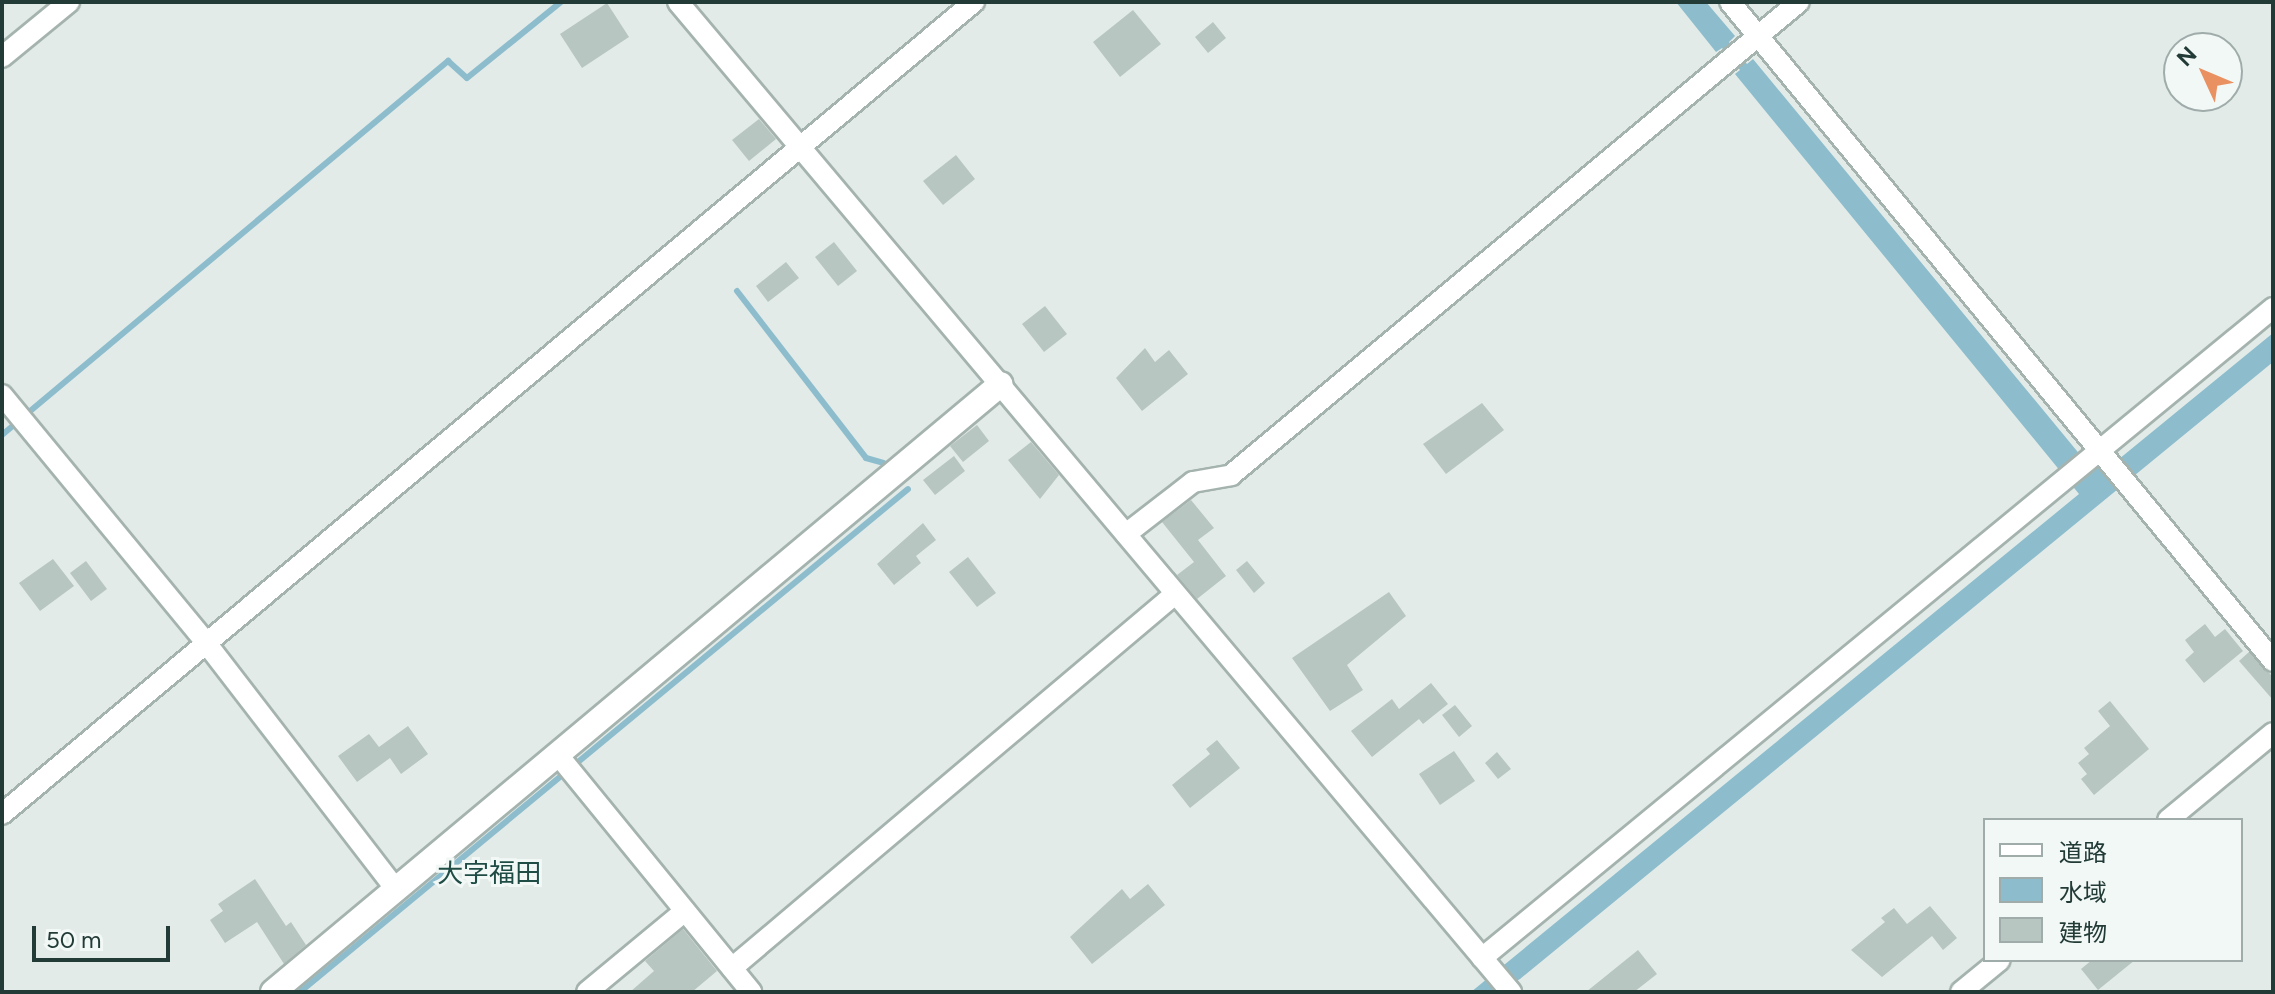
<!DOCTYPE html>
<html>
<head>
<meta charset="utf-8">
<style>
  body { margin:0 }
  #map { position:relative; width:2275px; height:994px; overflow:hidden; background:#e2ebe8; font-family:Figtree,"Noto Sans JP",sans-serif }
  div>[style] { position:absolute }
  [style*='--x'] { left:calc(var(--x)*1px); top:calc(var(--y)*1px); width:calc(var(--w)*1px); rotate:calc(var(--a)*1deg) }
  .water>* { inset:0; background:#8dbdcd }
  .stream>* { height:6px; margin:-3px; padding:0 3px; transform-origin:3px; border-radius:3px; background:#8dbdcd }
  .building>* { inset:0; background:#b7c6c1 }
  .roads { filter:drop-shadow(2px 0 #a5b3af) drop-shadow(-2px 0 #a5b3af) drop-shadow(0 2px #a5b3af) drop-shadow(0 -2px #a5b3af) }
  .street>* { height:20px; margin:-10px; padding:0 10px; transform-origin:10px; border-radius:10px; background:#fff }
  .secondary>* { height:24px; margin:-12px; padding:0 12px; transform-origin:12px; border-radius:12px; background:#fff }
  span { translate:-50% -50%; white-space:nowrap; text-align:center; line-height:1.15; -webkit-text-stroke:6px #f2f8f6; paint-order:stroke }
  .quarter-label { font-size:26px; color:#204c46 }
  .frame { position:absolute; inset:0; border:4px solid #233b37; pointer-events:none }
  .legend { position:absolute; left:1983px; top:818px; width:260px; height:144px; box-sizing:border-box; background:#f2f8f6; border:2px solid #9facaa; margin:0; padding:10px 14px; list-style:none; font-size:24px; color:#233b37 }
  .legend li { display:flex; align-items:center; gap:16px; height:40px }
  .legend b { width:40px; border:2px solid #9facaa }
  .north { position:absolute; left:2163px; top:32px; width:80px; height:80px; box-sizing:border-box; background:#f2f8f6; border:2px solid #9facaa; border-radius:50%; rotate:314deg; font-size:22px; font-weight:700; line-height:32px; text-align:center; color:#233b37 }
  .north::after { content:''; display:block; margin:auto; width:28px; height:36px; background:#ea9162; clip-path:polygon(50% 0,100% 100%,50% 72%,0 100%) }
  .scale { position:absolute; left:32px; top:926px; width:138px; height:36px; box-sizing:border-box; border:4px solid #233b37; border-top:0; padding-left:10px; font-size:24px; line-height:28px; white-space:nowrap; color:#233b37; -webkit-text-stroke:6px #f2f8f6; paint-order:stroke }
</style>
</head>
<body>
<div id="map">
  <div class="water">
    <i style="clip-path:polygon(1676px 2px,1706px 2px,1735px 36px,1729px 42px,1747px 64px,1753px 59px,2091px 468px,2119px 459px,2273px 333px,2273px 362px,1520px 979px,1498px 992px,1471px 992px,2079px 494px,1735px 74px,1740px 70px,1722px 48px,1716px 52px)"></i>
  </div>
  <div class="stream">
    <i style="--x:737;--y:291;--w:211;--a:52.3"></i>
    <i style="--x:866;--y:458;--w:18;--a:16"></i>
    <i style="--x:29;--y:412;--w:547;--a:-39.95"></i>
    <i style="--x:448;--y:61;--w:25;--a:42"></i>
    <i style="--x:467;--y:78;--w:121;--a:-39"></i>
    <i style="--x:2;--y:435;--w:17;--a:-40"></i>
    <i style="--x:300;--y:992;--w:789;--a:-39.6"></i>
  </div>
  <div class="building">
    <i style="clip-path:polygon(607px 3px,629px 37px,582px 68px,560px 34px)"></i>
    <i style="clip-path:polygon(1133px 10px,1161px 44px,1120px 77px,1093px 42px)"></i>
    <i style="clip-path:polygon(1213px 22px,1226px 38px,1208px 53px,1195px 37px)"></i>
    <i style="clip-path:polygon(759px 119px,776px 139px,749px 161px,732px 140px)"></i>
    <i style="clip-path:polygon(956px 155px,975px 179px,943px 205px,923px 181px)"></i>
    <i style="clip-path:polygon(834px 242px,857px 271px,838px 286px,815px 257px)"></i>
    <i style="clip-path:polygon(786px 262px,799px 278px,768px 302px,756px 286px)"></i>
    <i style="clip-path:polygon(1045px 306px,1067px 334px,1044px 352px,1022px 324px)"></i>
    <i style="clip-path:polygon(1145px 348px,1155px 362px,1169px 350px,1188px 374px,1142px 411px,1116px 378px)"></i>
    <i style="clip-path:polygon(1482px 403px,1504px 430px,1446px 474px,1423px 444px)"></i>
    <i style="clip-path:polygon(977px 425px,989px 441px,963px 462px,950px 446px)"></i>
    <i style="clip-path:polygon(1031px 442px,1059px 475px,1040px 499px,1008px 460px)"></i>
    <i style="clip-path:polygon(954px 456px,965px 471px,935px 495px,923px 480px)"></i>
    <i style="clip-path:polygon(1191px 500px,1214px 528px,1198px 540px,1226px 576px,1197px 599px,1177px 575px,1194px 562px,1162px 522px)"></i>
    <i style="clip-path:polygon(923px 523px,936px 540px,916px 556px,921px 563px,894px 585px,877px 564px)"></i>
    <i style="clip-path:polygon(968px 557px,996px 593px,977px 607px,949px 572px)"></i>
    <i style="clip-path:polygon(53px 559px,74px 586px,40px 611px,19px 583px)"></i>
    <i style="clip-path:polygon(86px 561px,107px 589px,91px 601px,70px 573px)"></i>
    <i style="clip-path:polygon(1247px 561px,1265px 583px,1254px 593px,1236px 570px)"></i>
    <i style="clip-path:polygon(1389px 592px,1406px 616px,1347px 665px,1363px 690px,1330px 711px,1292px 658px)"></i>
    <i style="clip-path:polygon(2205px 624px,2215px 637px,2225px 629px,2243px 651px,2204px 683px,2185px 660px,2194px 652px,2185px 640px)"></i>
    <i style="clip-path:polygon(2249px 652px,2273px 677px,2273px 700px,2239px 661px)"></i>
    <i style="clip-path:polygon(1431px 683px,1448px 704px,1423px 724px,1419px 719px,1372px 757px,1351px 731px,1392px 699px,1399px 709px)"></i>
    <i style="clip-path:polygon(2110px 701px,2149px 749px,2094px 795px,2081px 779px,2087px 774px,2078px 763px,2089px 754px,2084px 748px,2110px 726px,2098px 711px)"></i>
    <i style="clip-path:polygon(1455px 705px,1472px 726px,1459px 737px,1442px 715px)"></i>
    <i style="clip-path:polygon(408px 726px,428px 754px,401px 774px,390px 758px,357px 782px,338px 756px,369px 734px,379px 747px)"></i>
    <i style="clip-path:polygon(1217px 740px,1240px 768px,1190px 808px,1172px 785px,1210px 754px,1206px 749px)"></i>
    <i style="clip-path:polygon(1454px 751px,1475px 781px,1440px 805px,1419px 774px)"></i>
    <i style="clip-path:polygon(1497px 752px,1511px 769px,1498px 779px,1485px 763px)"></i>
    <i style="clip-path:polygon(255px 879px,286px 926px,291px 922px,306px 945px,284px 964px,257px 922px,225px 943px,210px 920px,223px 911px,218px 904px)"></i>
    <i style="clip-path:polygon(1148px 884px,1165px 905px,1092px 964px,1070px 937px,1122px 889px,1130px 899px)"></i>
    <i style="clip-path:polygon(1930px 906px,1957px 938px,1943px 950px,1932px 936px,1882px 977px,1851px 950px,1885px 922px,1881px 918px,1894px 908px,1907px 924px)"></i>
    <i style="clip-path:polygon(683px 929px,717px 971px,692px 992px,630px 992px,654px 971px,645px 961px)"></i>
    <i style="clip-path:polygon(1638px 950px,1657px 974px,1634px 992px,1586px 992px)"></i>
    <i style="clip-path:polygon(2092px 960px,2135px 960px,2098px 990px,2081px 969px)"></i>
  </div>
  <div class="roads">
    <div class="street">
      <i style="--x:678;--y:2;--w:1294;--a:49.92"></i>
      <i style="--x:1730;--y:2;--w:854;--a:50.51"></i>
      <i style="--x:2;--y:57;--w:87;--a:-39.4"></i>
      <i style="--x:2;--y:395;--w:323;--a:50.5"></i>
      <i style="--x:207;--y:644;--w:309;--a:52.4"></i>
      <i style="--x:1126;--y:534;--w:85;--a:-37.8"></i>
      <i style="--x:1193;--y:482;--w:39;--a:-10"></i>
      <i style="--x:1231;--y:475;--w:739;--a:-39.79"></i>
      <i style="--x:558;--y:755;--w:306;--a:50.8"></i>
      <i style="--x:2;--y:814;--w:1267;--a:-39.88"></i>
      <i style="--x:2168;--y:820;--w:136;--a:-39.6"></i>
      <i style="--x:1482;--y:958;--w:1024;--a:-39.41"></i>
      <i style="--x:732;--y:968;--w:580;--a:-40.17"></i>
      <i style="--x:587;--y:992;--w:127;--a:-39.6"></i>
      <i style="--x:1961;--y:992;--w:50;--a:-39.4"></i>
    </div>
    <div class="secondary">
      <i style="--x:273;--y:992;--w:948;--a:-39.87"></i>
    </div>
  </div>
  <div class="quarter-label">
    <span style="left:489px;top:874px">大字福田</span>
  </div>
  <div class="frame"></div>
  <ul class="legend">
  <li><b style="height:10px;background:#fff"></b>道路</li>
  <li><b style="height:22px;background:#8dbdcd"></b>水域</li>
  <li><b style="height:22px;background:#b7c6c1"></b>建物</li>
  </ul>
  <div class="north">N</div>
  <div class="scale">50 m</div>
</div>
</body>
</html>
